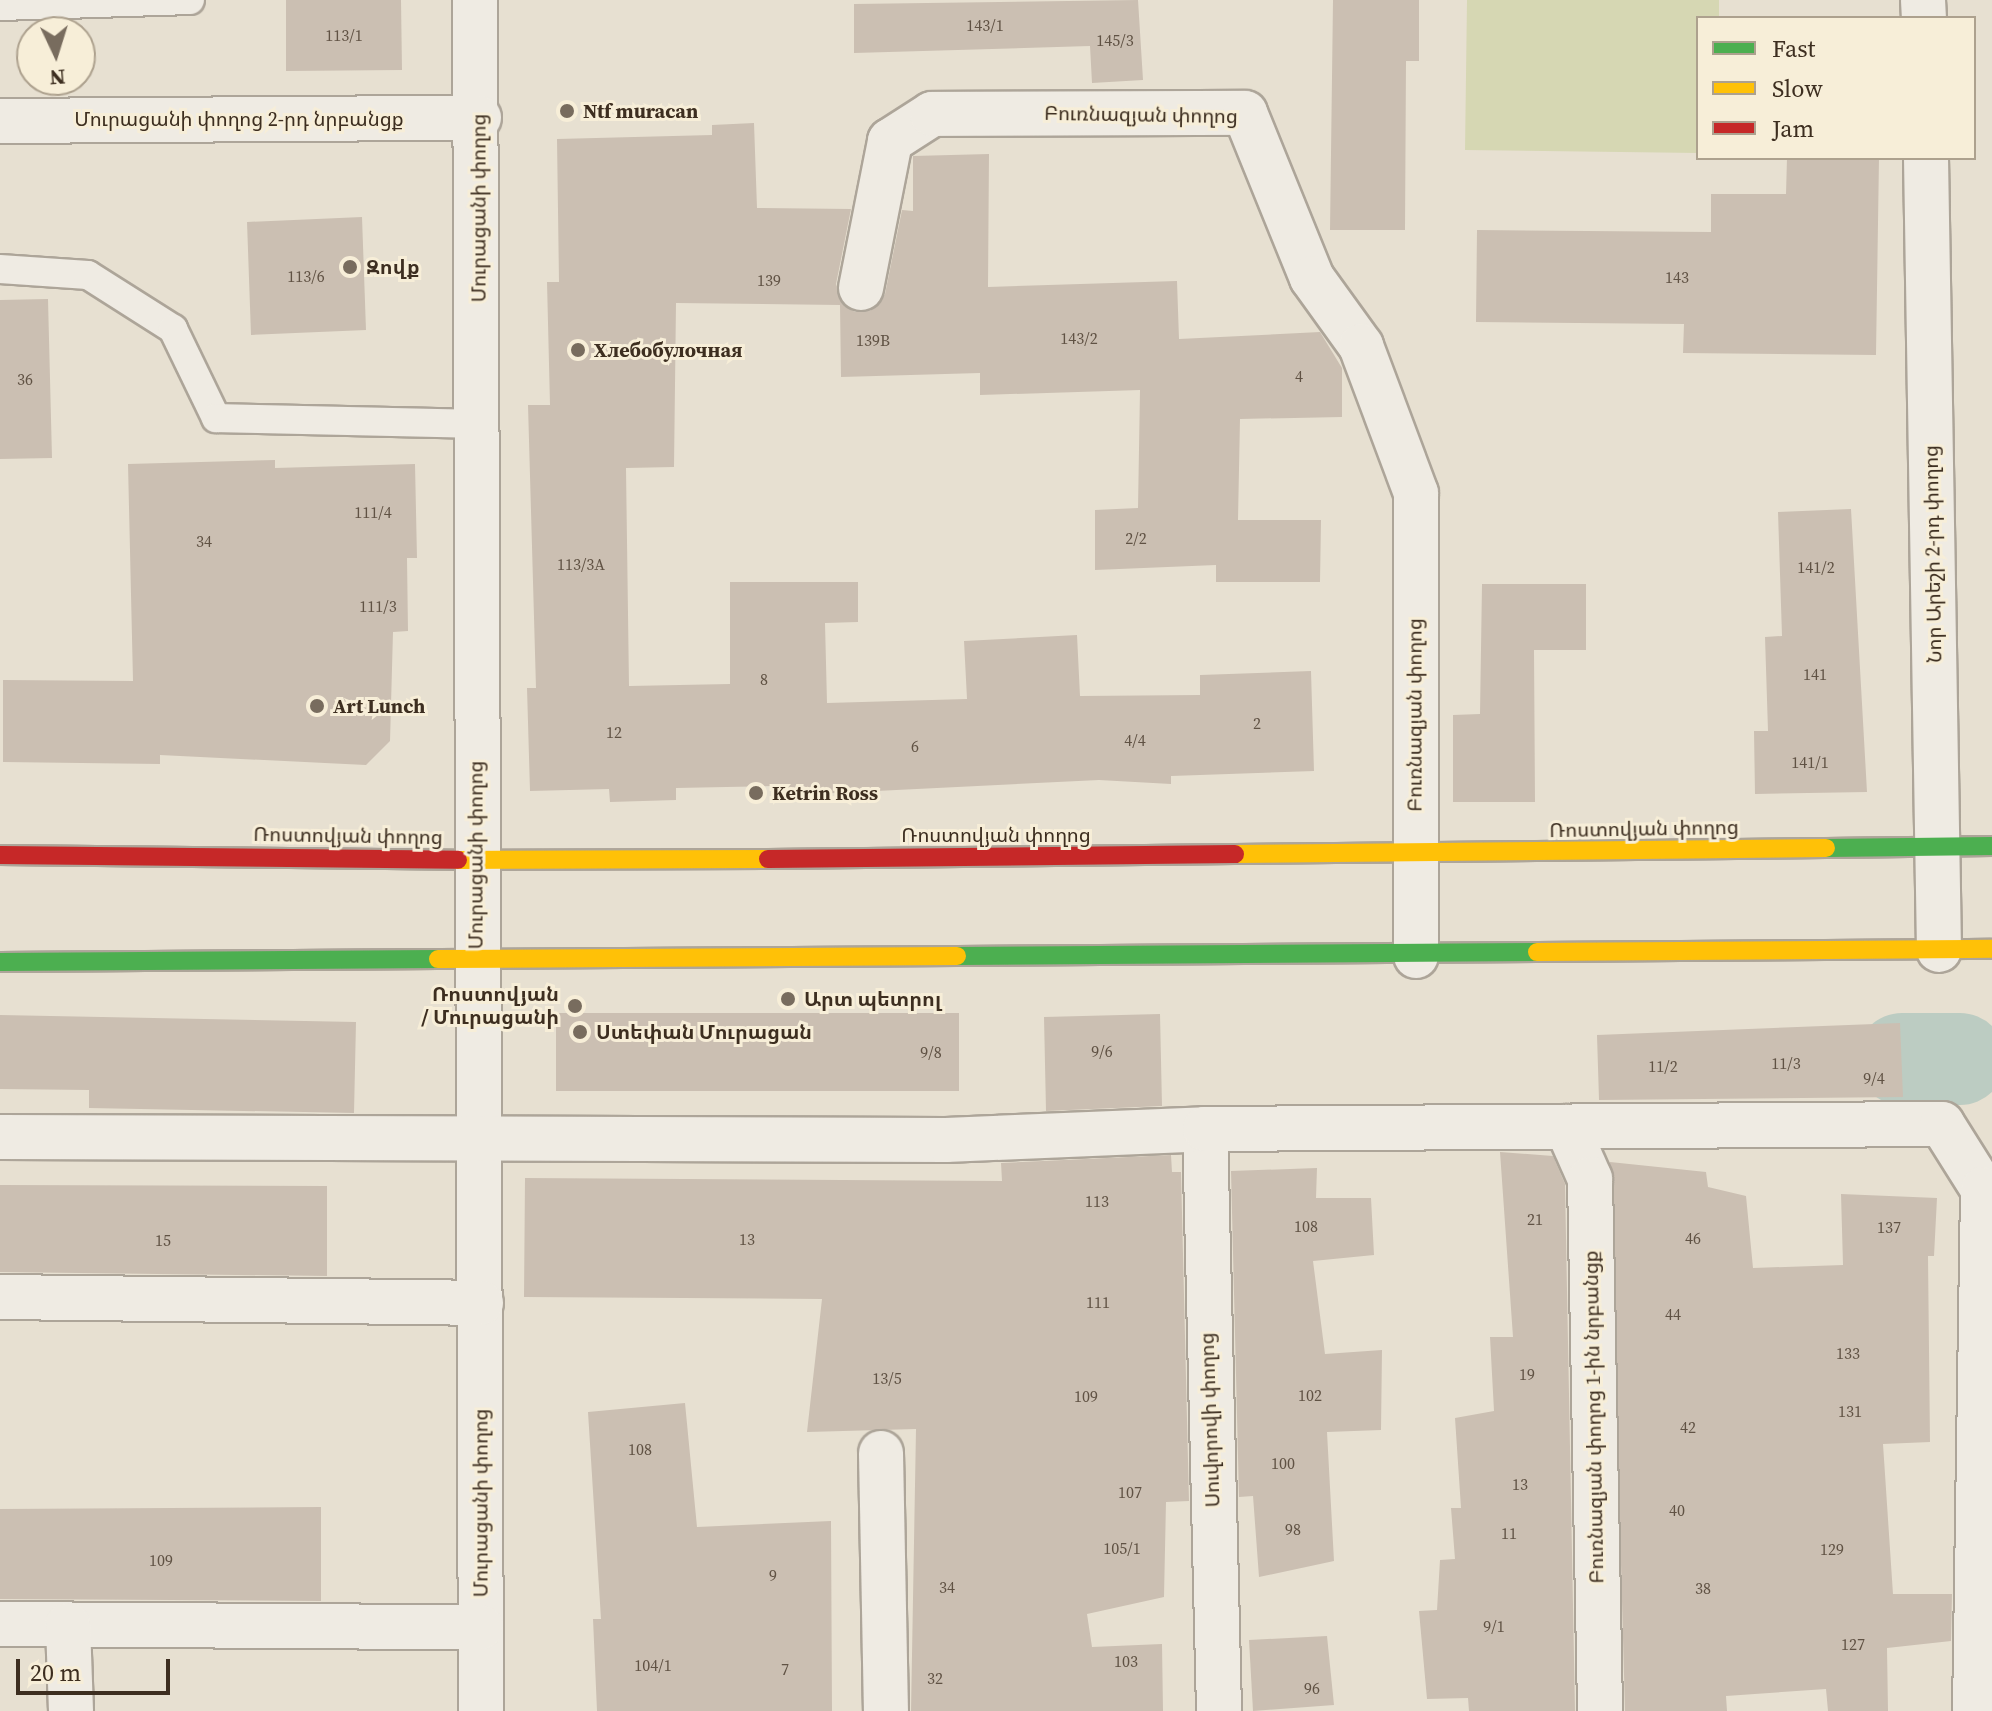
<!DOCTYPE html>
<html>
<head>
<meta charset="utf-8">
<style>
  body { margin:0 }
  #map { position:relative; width:1992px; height:1711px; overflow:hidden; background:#e7e0d1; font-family:"Source Serif 4","Noto Sans Armenian",serif }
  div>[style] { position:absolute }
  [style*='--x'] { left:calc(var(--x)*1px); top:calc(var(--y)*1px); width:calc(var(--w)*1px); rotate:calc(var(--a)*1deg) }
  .green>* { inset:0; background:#d6d7b3 }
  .river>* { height:92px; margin:-46px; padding:0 46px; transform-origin:46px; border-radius:46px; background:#bcccc2 }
  .building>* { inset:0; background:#cbbfb2 }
  .roads { filter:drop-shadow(2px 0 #ada599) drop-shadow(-2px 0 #ada599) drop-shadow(0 2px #ada599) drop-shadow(0 -2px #ada599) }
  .lane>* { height:28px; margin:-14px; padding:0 14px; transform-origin:14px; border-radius:14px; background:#efebe3 }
  .street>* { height:44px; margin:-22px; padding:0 22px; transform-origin:22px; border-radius:22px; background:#efebe3 }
  .fast>* { height:18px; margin:-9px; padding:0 9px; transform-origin:9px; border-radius:9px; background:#4caf50 }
  .slow>* { height:18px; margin:-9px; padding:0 9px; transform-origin:9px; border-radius:9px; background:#ffc107 }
  .jam>* { height:18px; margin:-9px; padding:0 9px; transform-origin:9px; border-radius:9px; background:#c62828 }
  .dots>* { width:22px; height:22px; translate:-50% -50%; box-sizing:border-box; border:4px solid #f7eed8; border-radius:50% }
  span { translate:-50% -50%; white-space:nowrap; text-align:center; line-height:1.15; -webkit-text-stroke:6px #f7eed8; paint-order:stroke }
  .number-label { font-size:16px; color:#605244 }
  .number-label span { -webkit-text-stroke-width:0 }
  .poi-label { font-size:20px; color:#3d2e20; font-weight:700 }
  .left { translate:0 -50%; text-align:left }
  .right { translate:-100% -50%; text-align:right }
  .street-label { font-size:20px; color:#3d2e20 }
  .legend { position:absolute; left:1696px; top:16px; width:280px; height:144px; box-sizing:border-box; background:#f7eed8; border:2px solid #ada18e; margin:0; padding:10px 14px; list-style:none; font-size:24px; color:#3d2e20 }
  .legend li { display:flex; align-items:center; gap:16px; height:40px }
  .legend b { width:40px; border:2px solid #ada18e }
  .north { position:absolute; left:16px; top:16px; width:80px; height:80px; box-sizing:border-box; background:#f7eed8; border:2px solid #ada18e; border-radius:50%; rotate:176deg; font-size:22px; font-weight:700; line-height:32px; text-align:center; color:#3d2e20 }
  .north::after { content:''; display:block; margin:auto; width:28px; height:36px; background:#786c5e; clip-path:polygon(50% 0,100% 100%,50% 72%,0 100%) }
  .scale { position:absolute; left:16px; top:1659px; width:154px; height:36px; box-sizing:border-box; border:4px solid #3d2e20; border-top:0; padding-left:10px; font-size:24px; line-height:28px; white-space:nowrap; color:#3d2e20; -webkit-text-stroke:6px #f7eed8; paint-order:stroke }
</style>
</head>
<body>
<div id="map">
  <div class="green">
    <i style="clip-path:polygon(1467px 0,1719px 0,1719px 18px,1698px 18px,1698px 153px,1465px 150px)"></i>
  </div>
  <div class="river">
    <i style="--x:1902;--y:1059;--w:58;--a:0"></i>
  </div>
  <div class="building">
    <i style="clip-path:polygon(286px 0,401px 0,402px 70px,286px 71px)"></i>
    <i style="clip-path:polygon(1138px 0,1143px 80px,1092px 83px,1090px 46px,854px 53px,854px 4px)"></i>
    <i style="clip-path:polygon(1333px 0,1419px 0,1419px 61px,1406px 61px,1405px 230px,1330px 230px)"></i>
    <i style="clip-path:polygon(754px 123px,757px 208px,851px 209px,836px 284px,844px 306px,855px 312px,870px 311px,885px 294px,902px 210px,913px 211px,913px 156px,989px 154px,988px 287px,1177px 281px,1179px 339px,1320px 332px,1342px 368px,1342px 417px,1240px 419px,1238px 520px,1321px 520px,1320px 582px,1216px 582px,1216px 565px,1095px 570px,1095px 510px,1138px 508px,1140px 390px,980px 395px,980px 373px,841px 377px,840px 305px,676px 303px,674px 467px,626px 468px,629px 686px,730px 684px,730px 582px,858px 582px,858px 622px,825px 623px,827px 703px,967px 699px,964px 641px,1077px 635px,1080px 696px,1200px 695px,1200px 675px,1311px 671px,1314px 771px,1171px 776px,1171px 784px,1099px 780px,775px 796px,774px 786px,676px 788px,676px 800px,610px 802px,609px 789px,530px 791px,527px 688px,536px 688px,528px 405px,550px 405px,547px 282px,559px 282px,557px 139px,712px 135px,712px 125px)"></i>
    <i style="clip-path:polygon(1787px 158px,1879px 158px,1876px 355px,1683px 353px,1684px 324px,1476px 322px,1477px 230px,1711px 232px,1711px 194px,1786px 194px)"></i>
    <i style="clip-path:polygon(362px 217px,366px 330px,251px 335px,247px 222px)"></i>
    <i style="clip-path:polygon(48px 299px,52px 458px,0 459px,0 300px)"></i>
    <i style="clip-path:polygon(275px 460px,275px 468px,415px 464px,417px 558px,407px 558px,408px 631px,393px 632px,390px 741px,366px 765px,160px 755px,160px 764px,3px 762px,3px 680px,133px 681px,128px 464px)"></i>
    <i style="clip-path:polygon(1851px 509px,1867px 792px,1755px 794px,1754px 731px,1768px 731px,1765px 637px,1782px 636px,1778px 512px)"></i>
    <i style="clip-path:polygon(1482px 584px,1586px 584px,1586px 650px,1534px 650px,1535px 802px,1453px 802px,1453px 715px,1480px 714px)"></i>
    <i style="clip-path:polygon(556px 1013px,959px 1013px,959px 1091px,556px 1091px)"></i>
    <i style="clip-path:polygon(1160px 1014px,1162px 1106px,1046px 1111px,1044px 1017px)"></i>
    <i style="clip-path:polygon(0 1015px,356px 1022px,354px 1113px,89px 1108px,89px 1090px,0 1089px)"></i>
    <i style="clip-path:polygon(1900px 1023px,1903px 1097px,1599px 1100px,1597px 1035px)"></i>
    <i style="clip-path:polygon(1500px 1152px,1553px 1156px,1565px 1184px,1575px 1711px,1469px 1711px,1468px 1698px,1427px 1699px,1419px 1611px,1437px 1610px,1440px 1560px,1455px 1559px,1451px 1508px,1461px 1508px,1455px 1418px,1494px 1411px,1490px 1337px,1513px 1337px)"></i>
    <i style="clip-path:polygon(1171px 1155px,1172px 1172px,1181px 1172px,1189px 1501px,1166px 1502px,1164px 1597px,1087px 1614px,1092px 1647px,1162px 1644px,1163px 1711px,911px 1711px,916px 1429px,807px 1432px,822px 1299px,524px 1297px,525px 1178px,1002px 1181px,1001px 1163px)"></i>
    <i style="clip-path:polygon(1610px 1162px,1706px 1172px,1708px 1187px,1746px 1196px,1753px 1268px,1843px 1265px,1841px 1194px,1937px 1198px,1934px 1256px,1928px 1256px,1930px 1442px,1883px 1444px,1893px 1594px,1952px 1594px,1951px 1641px,1887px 1648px,1888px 1711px,1828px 1711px,1826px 1689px,1726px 1696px,1727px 1711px,1625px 1711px)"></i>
    <i style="clip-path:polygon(1317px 1168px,1316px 1198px,1371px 1198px,1374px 1255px,1313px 1261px,1325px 1354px,1382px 1350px,1381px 1430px,1327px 1432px,1334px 1561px,1259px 1577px,1253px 1496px,1239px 1497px,1231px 1171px)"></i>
    <i style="clip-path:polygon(0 1185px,327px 1186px,327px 1276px,0 1272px)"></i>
    <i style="clip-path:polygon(685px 1403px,697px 1527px,831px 1521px,832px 1711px,597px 1711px,593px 1619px,601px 1619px,588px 1412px)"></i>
    <i style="clip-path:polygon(321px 1507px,321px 1601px,0 1599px,0 1509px)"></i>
    <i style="clip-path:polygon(1327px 1636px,1334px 1705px,1253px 1711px,1249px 1640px)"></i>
  </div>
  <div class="roads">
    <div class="lane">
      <i style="--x:0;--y:6;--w:190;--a:-1.8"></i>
      <i style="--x:0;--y:269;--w:88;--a:3.9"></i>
      <i style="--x:88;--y:275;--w:101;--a:32.4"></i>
      <i style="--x:173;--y:329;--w:99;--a:64.2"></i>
      <i style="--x:216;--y:418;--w:263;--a:1.3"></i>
    </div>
    <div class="street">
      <i style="--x:475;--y:0;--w:1711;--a:89.8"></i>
      <i style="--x:1923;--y:0;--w:18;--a:87"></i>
      <i style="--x:0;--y:121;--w:479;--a:-0.4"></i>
      <i style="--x:1926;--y:158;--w:792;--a:89.06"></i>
      <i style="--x:861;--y:288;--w:150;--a:-78.8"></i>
      <i style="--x:890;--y:141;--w:50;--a:-32.7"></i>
      <i style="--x:932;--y:114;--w:313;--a:-0.2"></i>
      <i style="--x:1245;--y:113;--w:178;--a:67.9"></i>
      <i style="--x:1312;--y:278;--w:84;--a:54.2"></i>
      <i style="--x:1361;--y:346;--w:157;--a:69.5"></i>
      <i style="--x:1416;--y:493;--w:463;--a:90"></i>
      <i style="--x:1567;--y:1127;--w:57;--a:66.1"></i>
      <i style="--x:1590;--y:1179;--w:532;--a:88.92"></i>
      <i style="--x:1205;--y:1129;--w:582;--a:88.62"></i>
      <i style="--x:0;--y:1137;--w:946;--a:0.18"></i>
      <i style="--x:946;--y:1140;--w:259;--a:-2.4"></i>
      <i style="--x:1205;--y:1129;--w:737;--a:-0.39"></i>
      <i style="--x:1942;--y:1124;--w:77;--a:57.8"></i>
      <i style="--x:1983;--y:1189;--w:9;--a:0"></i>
      <i style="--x:0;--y:1297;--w:481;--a:0.7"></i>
      <i style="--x:881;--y:1453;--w:258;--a:88.9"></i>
      <i style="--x:0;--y:1624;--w:481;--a:0.4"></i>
      <i style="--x:68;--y:1625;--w:86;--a:88"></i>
      <i style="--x:1975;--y:1711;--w:522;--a:-89.12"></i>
    </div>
    <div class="fast">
      <i style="--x:1826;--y:848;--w:166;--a:-0.7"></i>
      <i style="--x:957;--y:956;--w:580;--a:-0.4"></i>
      <i style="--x:0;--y:962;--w:438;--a:-0.4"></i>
    </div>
    <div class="slow">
      <i style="--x:1235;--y:854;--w:591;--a:-0.58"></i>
      <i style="--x:458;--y:860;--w:310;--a:-0.2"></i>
      <i style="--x:1537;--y:952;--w:455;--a:-0.4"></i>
      <i style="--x:438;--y:959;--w:519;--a:-0.33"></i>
    </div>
    <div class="jam">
      <i style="--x:0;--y:855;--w:458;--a:0.6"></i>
      <i style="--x:768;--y:859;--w:467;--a:-0.6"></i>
    </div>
  </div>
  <div class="dots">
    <i style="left:567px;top:111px;background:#786c5e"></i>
    <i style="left:350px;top:267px;background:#786c5e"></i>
    <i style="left:578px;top:350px;background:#786c5e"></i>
    <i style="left:317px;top:706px;background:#786c5e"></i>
    <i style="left:756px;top:793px;background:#786c5e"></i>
    <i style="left:788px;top:999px;background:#786c5e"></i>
    <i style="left:575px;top:1006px;background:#786c5e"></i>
    <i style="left:580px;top:1032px;background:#786c5e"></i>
  </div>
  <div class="number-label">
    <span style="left:985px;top:25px">143/1</span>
    <span style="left:344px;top:35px">113/1</span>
    <span style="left:1115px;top:40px">145/3</span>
    <span style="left:306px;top:276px">113/6</span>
    <span style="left:1677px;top:277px">143</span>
    <span style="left:769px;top:280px">139</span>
    <span style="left:1079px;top:338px">143/2</span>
    <span style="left:873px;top:340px">139B</span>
    <span style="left:1299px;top:376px">4</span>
    <span style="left:25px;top:379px">36</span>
    <span style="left:373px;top:512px">111/4</span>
    <span style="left:1136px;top:538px">2/2</span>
    <span style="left:204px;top:541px">34</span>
    <span style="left:581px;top:564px">113/3A</span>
    <span style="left:1816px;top:567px">141/2</span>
    <span style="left:378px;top:606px">111/3</span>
    <span style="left:1815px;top:674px">141</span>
    <span style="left:764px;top:679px">8</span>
    <span style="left:1257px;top:723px">2</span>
    <span style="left:614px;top:732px">12</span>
    <span style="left:1135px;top:740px">4/4</span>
    <span style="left:915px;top:746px">6</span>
    <span style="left:1810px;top:762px">141/1</span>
    <span style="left:1102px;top:1051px">9/6</span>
    <span style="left:931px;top:1052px">9/8</span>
    <span style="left:1786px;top:1063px">11/3</span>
    <span style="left:1663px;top:1066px">11/2</span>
    <span style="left:1874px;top:1078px">9/4</span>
    <span style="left:1097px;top:1201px">113</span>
    <span style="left:1535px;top:1219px">21</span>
    <span style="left:1306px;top:1226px">108</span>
    <span style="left:1889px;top:1227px">137</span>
    <span style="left:1693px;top:1238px">46</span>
    <span style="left:747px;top:1239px">13</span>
    <span style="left:163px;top:1240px">15</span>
    <span style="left:1098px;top:1302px">111</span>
    <span style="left:1673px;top:1314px">44</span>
    <span style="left:1848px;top:1353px">133</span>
    <span style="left:1527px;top:1374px">19</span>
    <span style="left:887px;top:1378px">13/5</span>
    <span style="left:1310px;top:1395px">102</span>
    <span style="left:1086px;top:1396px">109</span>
    <span style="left:1850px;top:1411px">131</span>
    <span style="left:1688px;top:1427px">42</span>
    <span style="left:640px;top:1449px">108</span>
    <span style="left:1283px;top:1463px">100</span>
    <span style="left:1520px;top:1484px">13</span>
    <span style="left:1130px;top:1492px">107</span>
    <span style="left:1677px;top:1510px">40</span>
    <span style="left:1293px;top:1529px">98</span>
    <span style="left:1509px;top:1533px">11</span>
    <span style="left:1122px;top:1548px">105/1</span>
    <span style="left:1832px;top:1549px">129</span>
    <span style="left:161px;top:1560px">109</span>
    <span style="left:773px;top:1575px">9</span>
    <span style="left:947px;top:1587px">34</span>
    <span style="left:1703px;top:1588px">38</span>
    <span style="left:1494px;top:1626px">9/1</span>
    <span style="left:1853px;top:1644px">127</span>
    <span style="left:1126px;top:1661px">103</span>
    <span style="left:653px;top:1665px">104/1</span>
    <span style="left:785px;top:1669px">7</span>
    <span style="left:935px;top:1678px">32</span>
    <span style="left:1312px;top:1688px">96</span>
  </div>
  <div class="poi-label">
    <span class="left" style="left:583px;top:111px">Ntf muracan</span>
    <span class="left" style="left:366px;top:267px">Զովք</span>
    <span class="left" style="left:594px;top:350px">Хлебобулочная</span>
    <span class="left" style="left:333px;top:706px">Art Lunch</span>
    <span class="left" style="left:772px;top:793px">Ketrin Ross</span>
    <span class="right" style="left:559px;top:1006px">Ռոստովյան<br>/ Մուրացանի</span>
    <span class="left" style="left:804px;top:999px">Արտ պետրոլ</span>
    <span class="left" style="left:596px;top:1032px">Ստեփան Մուրացան</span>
  </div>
  <div class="street-label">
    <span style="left:1141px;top:115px;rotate:1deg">Բուռնազյան փողոց</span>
    <span style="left:239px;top:119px">Մուրացանի փողոց 2-րդ նրբանցք</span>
    <span style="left:479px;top:208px;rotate:-90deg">Մուրացանի փողոց</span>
    <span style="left:1933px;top:554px;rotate:-91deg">Նոր Արեշի 2-րդ փողոց</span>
    <span style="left:1415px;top:715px;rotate:-90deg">Բուռնազյան փողոց</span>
    <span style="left:1644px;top:829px;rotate:-1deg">Ռոստովյան փողոց</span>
    <span style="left:996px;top:835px">Ռոստովյան փողոց</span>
    <span style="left:348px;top:836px;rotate:1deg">Ռոստովյան փողոց</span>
    <span style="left:476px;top:855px;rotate:-90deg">Մուրացանի փողոց</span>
    <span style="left:1594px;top:1417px;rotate:-91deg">Բուռնազյան փողոց 1-ին նրբանցք</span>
    <span style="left:1210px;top:1420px;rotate:-92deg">Սուվորովի փողոց</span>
    <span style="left:481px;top:1503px;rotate:-90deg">Մուրացանի փողոց</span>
  </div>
  <ul class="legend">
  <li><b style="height:10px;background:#4caf50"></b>Fast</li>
  <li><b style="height:10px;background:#ffc107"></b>Slow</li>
  <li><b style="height:10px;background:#c62828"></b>Jam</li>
  </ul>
  <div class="north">N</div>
  <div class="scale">20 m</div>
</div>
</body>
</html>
